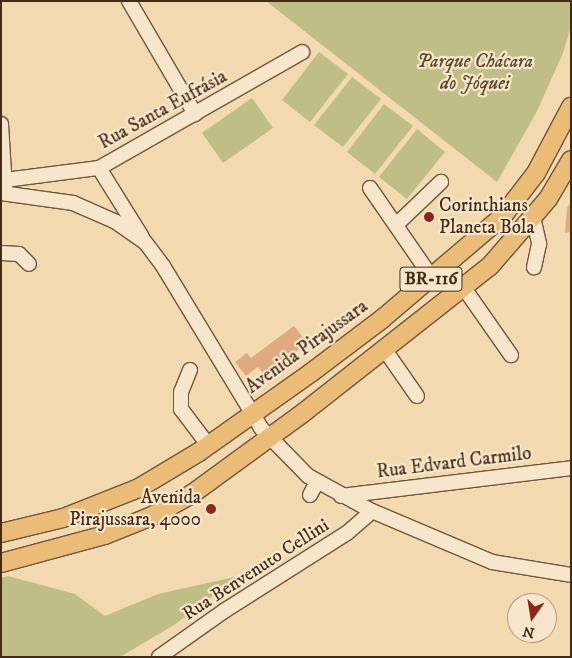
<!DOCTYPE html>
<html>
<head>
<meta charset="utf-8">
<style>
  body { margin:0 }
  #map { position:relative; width:572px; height:658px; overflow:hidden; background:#f3d9af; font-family:"IM FELL DW Pica",serif }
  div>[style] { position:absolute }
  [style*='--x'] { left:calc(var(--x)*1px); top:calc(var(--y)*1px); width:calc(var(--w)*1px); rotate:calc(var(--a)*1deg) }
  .green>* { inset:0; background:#bfbe87 }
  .building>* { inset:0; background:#dfaa7f }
  .roads { filter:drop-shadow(1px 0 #70563d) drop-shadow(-1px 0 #70563d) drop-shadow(0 1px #70563d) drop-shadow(0 -1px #70563d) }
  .minor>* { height:14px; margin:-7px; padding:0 7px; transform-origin:7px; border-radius:7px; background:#f7e6cb }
  .major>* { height:18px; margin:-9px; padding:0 9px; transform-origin:9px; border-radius:9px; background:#eabc78 }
  .dots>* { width:14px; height:14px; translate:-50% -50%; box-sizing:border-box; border:2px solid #f7e6cb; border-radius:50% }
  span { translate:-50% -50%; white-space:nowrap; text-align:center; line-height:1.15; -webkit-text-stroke:4.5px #f7e6cb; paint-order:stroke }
  .shield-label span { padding:1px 4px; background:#f7e6cb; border:1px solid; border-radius:4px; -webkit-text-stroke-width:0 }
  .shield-label { font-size:18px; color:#442b17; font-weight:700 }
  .park-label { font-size:19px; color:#5d482d; font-style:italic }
  .street-label { font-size:19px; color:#442b17 }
  .poi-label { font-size:19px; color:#442b17 }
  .left { translate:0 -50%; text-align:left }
  .right { translate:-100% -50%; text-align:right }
  .frame { position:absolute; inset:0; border:2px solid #442b17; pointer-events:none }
  .north { position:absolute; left:507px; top:593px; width:50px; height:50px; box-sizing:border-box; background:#f7e6cb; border:1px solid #af9b83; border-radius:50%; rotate:193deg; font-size:14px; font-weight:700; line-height:20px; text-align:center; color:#442b17 }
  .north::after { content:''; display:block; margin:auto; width:18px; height:22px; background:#8f2418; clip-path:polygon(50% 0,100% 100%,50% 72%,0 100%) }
</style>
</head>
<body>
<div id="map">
  <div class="green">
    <i style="clip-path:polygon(266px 1px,571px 1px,571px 26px,563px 53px,537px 111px,497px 182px)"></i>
    <i style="clip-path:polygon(319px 52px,348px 74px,310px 122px,282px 100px)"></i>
    <i style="clip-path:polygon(352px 77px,381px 99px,343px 147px,314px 125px)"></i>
    <i style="clip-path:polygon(252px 98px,273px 128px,223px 163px,202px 133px)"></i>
    <i style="clip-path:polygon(384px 104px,413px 126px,375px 174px,347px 152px)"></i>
    <i style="clip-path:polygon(417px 129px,445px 152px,407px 199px,379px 177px)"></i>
    <i style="clip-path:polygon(8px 576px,75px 594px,105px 616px,158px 594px,239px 576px,174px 625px,120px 657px,1px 657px,1px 578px)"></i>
  </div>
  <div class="building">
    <i style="clip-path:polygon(571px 202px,571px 232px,565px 233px,567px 208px)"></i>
    <i style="clip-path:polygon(294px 326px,304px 339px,303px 346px,265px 376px,258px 367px,246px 376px,235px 362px,247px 353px,251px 358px)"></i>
  </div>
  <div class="roads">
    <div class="minor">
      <i style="--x:129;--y:1;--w:131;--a:59.7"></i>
      <i style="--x:1;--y:124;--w:63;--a:86.4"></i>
      <i style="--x:99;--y:168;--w:81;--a:58.1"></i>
      <i style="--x:5;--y:180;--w:95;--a:-7.3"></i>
      <i style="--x:99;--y:168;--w:234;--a:-29.7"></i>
      <i style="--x:370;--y:188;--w:109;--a:55.4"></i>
      <i style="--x:1;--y:193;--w:73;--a:7.9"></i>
      <i style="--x:73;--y:203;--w:47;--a:23.8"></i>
      <i style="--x:116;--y:222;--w:35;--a:35"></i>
      <i style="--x:145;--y:242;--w:30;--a:53"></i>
      <i style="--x:163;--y:266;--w:189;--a:58.8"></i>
      <i style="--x:261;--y:428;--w:67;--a:45.6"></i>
      <i style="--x:308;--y:476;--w:73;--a:28.7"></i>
      <i style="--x:372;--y:511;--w:130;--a:23"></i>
      <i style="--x:492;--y:562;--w:80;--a:9.3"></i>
      <i style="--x:533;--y:217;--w:28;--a:77"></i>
      <i style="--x:539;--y:244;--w:24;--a:102"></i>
      <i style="--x:397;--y:224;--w:61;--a:-43.7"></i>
      <i style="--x:1;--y:253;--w:18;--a:3"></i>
      <i style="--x:19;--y:254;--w:14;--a:45"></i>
      <i style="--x:464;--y:288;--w:82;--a:55"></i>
      <i style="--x:385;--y:350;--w:56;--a:55.2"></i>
      <i style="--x:190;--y:370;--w:24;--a:112"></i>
      <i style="--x:181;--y:392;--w:17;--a:90"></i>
      <i style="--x:181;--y:409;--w:46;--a:52.9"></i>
      <i style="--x:310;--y:495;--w:15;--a:-62"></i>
      <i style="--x:341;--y:496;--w:232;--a:-6.9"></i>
      <i style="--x:159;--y:657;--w:80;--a:-35.3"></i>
      <i style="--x:224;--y:611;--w:146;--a:-32.4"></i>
      <i style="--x:347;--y:533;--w:33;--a:-41"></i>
    </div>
    <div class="major">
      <i style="--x:1;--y:533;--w:64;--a:-13.6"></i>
      <i style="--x:63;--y:518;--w:82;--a:-21.5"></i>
      <i style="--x:139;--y:488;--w:70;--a:-31"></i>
      <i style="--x:199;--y:452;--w:138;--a:-35.3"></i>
      <i style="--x:312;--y:372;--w:88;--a:-37.1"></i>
      <i style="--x:382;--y:319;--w:157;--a:-40.4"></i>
      <i style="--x:502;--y:217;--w:56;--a:-52.3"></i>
      <i style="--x:536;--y:173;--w:75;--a:-62.1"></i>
      <i style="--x:1;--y:563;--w:108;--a:-15.1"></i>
      <i style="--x:105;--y:535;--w:51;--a:-22"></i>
      <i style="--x:152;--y:516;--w:46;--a:-28.8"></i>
      <i style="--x:192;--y:494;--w:137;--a:-36.1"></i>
      <i style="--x:303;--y:413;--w:238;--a:-38.2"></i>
      <i style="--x:490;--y:266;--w:89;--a:-49.1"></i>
      <i style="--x:548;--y:199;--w:45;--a:-59.5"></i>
    </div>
  </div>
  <div class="dots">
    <i style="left:429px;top:217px;background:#8f2418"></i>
    <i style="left:211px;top:509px;background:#8f2418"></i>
  </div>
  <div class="shield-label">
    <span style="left:431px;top:279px">BR-116</span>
  </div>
  <div class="park-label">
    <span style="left:475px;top:73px">Parque Chácara<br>do Jóquei</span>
  </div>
  <div class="street-label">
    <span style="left:163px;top:110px;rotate:-29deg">Rua Santa Eufrásia</span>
    <span style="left:307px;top:347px;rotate:-36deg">Avenida Pirajussara</span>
    <span style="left:454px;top:463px;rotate:-7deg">Rua Edvard Carmilo</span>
    <span style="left:256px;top:570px;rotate:-33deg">Rua Benvenuto Cellini</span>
  </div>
  <div class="poi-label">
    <span class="left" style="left:439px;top:217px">Corinthians<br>Planeta Bola</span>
    <span class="right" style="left:201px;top:509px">Avenida<br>Pirajussara, 4000</span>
  </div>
  <div class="frame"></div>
  <div class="north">N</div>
</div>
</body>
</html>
